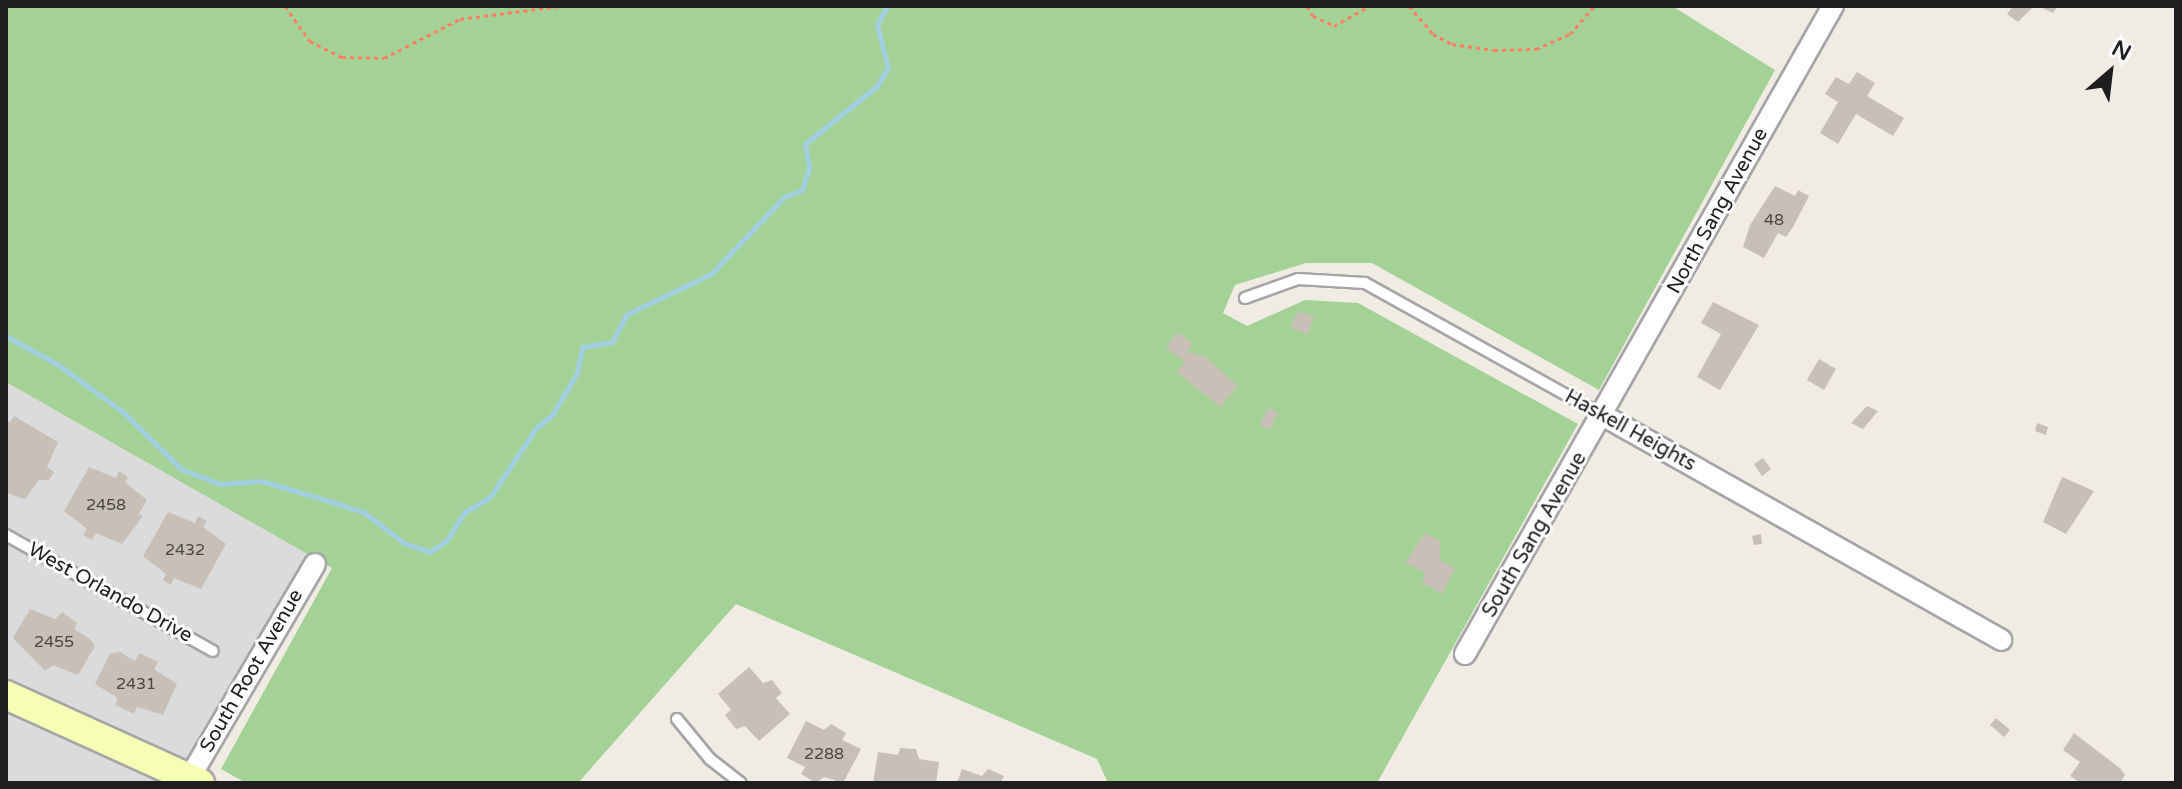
<!DOCTYPE html>
<html>
<head>
<meta charset="utf-8">
<style>
  body { margin:0 }
  #map { position:relative; width:2182px; height:789px; overflow:hidden; background:#f0ece4; font-family:"Varela Round",sans-serif }
  div>[style] { position:absolute }
  [style*='--x'] { left:calc(var(--x)*1px); top:calc(var(--y)*1px); width:calc(var(--w)*1px); rotate:calc(var(--a)*1deg) }
  .residential>* { inset:0; background:#dcdbdb }
  .forest>* { inset:0; background:#a4d296 }
  .stream>* { height:5px; margin:-2.5px; padding:0 2.5px; transform-origin:2.5px; border-radius:2.5px; background:#a1cee0 }
  .building>* { inset:0; background:#c8bfb6 }
  .path>* { height:3px; margin-top:-1.5px; transform-origin:0; background:repeating-linear-gradient(90deg,#ff7e65 0 4px,transparent 0 8px) }
  .roads { filter:drop-shadow(2px 0 #a5a5a5) drop-shadow(-2px 0 #a5a5a5) drop-shadow(0 2px #a5a5a5) drop-shadow(0 -2px #a5a5a5) }
  .lane>* { height:10px; margin:-5px; padding:0 5px; transform-origin:5px; border-radius:5px; background:#fff }
  .street>* { height:20px; margin:-10px; padding:0 10px; transform-origin:10px; border-radius:10px; background:#fff }
  .secondary>* { height:28px; margin:-14px; padding:0 14px; transform-origin:14px; border-radius:14px; background:#f6fdb4 }
  span { translate:-50% -50%; white-space:nowrap; text-align:center; line-height:1.15; -webkit-text-stroke:6px #fff; paint-order:stroke }
  .number-label { font-size:16px; color:#484644 }
  .number-label span { -webkit-text-stroke-width:0 }
  .street-label { font-size:20px; color:#1e1e1e }
  .frame { position:absolute; inset:0; border:8px solid #1e1e1e; pointer-events:none }
  .north { position:absolute; left:2070px; top:32px; width:80px; height:80px; -webkit-text-stroke:6px #fff; paint-order:stroke; rotate:28deg; font-size:22px; font-weight:700; line-height:32px; text-align:center; color:#1e1e1e }
  .north::after { content:''; display:block; margin:auto; width:28px; height:36px; background:#1e1e1e; clip-path:polygon(50% 0,100% 100%,50% 72%,0 100%) }
</style>
</head>
<body>
<div id="map">
  <div class="residential">
    <i style="clip-path:polygon(6px 382px,315px 558px,190px 776px,200px 783px,6px 783px)"></i>
  </div>
  <div class="forest">
    <i style="clip-path:polygon(6px 6px,1672px 6px,1775px 70px,1599px 390px,1372px 263px,1306px 263px,1235px 285px,1223px 313px,1247px 326px,1305px 300px,1358px 303px,1578px 424px,1377px 783px,1108px 783px,1097px 759px,736px 604px,578px 783px,246px 783px,221px 769px,332px 568px,6px 382px)"></i>
  </div>
  <div class="stream">
    <i style="--x:6;--y:336;--w:58;--a:28.8"></i>
    <i style="--x:57;--y:364;--w:82;--a:36"></i>
    <i style="--x:123;--y:412;--w:81;--a:44.5"></i>
    <i style="--x:181;--y:469;--w:42;--a:21"></i>
    <i style="--x:220;--y:484;--w:42;--a:-4.1"></i>
    <i style="--x:262;--y:481;--w:73;--a:16.7"></i>
    <i style="--x:332;--y:502;--w:35;--a:18"></i>
    <i style="--x:365;--y:513;--w:49;--a:37.6"></i>
    <i style="--x:404;--y:543;--w:28;--a:19"></i>
    <i style="--x:430;--y:552;--w:19;--a:-35"></i>
    <i style="--x:446;--y:541;--w:35;--a:-57"></i>
    <i style="--x:465;--y:512;--w:29;--a:-31"></i>
    <i style="--x:490;--y:497;--w:83;--a:-56.3"></i>
    <i style="--x:536;--y:428;--w:21;--a:-39"></i>
    <i style="--x:552;--y:415;--w:49;--a:-59.2"></i>
    <i style="--x:577;--y:373;--w:26;--a:-79"></i>
    <i style="--x:582;--y:347;--w:30;--a:-9"></i>
    <i style="--x:612;--y:342;--w:32;--a:-62"></i>
    <i style="--x:627;--y:314;--w:93;--a:-25.5"></i>
    <i style="--x:711;--y:274;--w:106;--a:-46.5"></i>
    <i style="--x:784;--y:197;--w:19;--a:-21"></i>
    <i style="--x:802;--y:190;--w:24;--a:-73"></i>
    <i style="--x:809;--y:167;--w:23;--a:-100"></i>
    <i style="--x:805;--y:144;--w:92;--a:-38.9"></i>
    <i style="--x:877;--y:86;--w:21;--a:-59"></i>
    <i style="--x:888;--y:68;--w:44;--a:-104.3"></i>
    <i style="--x:877;--y:25;--w:21;--a:-62"></i>
  </div>
  <div class="building">
    <i style="clip-path:polygon(2013px 6px,2034px 6px,2018px 22px,2007px 14px)"></i>
    <i style="clip-path:polygon(2038px 6px,2058px 6px,2053px 13px)"></i>
    <i style="clip-path:polygon(1857px 72px,1875px 83px,1867px 96px,1904px 118px,1893px 136px,1856px 114px,1838px 144px,1820px 133px,1838px 102px,1825px 94px,1836px 77px,1849px 84px)"></i>
    <i style="clip-path:polygon(1775px 186px,1795px 196px,1798px 190px,1809px 196px,1793px 227px,1786px 237px,1778px 233px,1764px 258px,1743px 247px,1750px 225px)"></i>
    <i style="clip-path:polygon(1713px 302px,1759px 325px,1720px 390px,1697px 377px,1721px 334px,1701px 323px)"></i>
    <i style="clip-path:polygon(1297px 311px,1314px 317px,1308px 334px,1291px 328px)"></i>
    <i style="clip-path:polygon(1178px 332px,1193px 344px,1187px 352px,1205px 356px,1238px 386px,1220px 407px,1177px 372px,1185px 362px,1166px 347px)"></i>
    <i style="clip-path:polygon(1819px 359px,1836px 369px,1824px 390px,1807px 380px)"></i>
    <i style="clip-path:polygon(1867px 406px,1878px 411px,1863px 429px,1851px 423px)"></i>
    <i style="clip-path:polygon(1268px 408px,1278px 413px,1270px 430px,1259px 425px)"></i>
    <i style="clip-path:polygon(14px 416px,58px 442px,47px 467px,54px 472px,49px 480px,39px 480px,25px 499px,6px 493px,6px 420px,10px 422px)"></i>
    <i style="clip-path:polygon(2037px 423px,2048px 427px,2046px 435px,2035px 431px)"></i>
    <i style="clip-path:polygon(1763px 458px,1771px 469px,1762px 476px,1754px 464px)"></i>
    <i style="clip-path:polygon(89px 467px,116px 478px,119px 471px,128px 477px,125px 482px,147px 500px,139px 514px,143px 516px,122px 544px,96px 533px,92px 540px,83px 535px,87px 529px,64px 511px)"></i>
    <i style="clip-path:polygon(2062px 477px,2094px 491px,2066px 534px,2043px 522px)"></i>
    <i style="clip-path:polygon(168px 512px,195px 523px,198px 516px,207px 521px,203px 527px,226px 544px,201px 589px,174px 578px,171px 585px,163px 580px,166px 574px,143px 556px)"></i>
    <i style="clip-path:polygon(1425px 533px,1440px 541px,1440px 560px,1455px 568px,1442px 594px,1422px 583px,1425px 573px,1405px 562px)"></i>
    <i style="clip-path:polygon(1761px 534px,1762px 544px,1754px 545px,1752px 536px)"></i>
    <i style="clip-path:polygon(30px 609px,55px 619px,62px 612px,77px 623px,74px 629px,90px 639px,95px 646px,78px 675px,53px 665px,45px 671px,13px 638px)"></i>
    <i style="clip-path:polygon(120px 652px,135px 661px,139px 653px,158px 662px,154px 669px,177px 684px,163px 715px,137px 707px,134px 714px,115px 705px,118px 698px,95px 684px,110px 653px)"></i>
    <i style="clip-path:polygon(749px 667px,763px 683px,772px 680px,782px 693px,776px 698px,790px 714px,759px 741px,745px 726px,736px 729px,725px 715px,731px 710px,718px 694px)"></i>
    <i style="clip-path:polygon(1996px 718px,2010px 730px,2004px 737px,1990px 725px)"></i>
    <i style="clip-path:polygon(806px 721px,824px 730px,831px 724px,846px 733px,842px 740px,861px 749px,843px 783px,824px 777px,816px 783px,801px 774px,805px 767px,787px 758px)"></i>
    <i style="clip-path:polygon(2074px 733px,2121px 769px,2125px 775px,2120px 783px,2081px 783px,2070px 776px,2080px 762px,2063px 750px)"></i>
    <i style="clip-path:polygon(900px 748px,916px 749px,919px 759px,939px 762px,936px 783px,873px 783px,878px 752px,898px 755px)"></i>
    <i style="clip-path:polygon(962px 769px,982px 776px,988px 769px,1004px 776px,1001px 783px,957px 783px)"></i>
  </div>
  <div class="path">
    <i style="--x:285;--y:6;--w:43;--a:54.5"></i>
    <i style="--x:310;--y:41;--w:36;--a:27"></i>
    <i style="--x:342;--y:57;--w:42;--a:1.4"></i>
    <i style="--x:384;--y:58;--w:85;--a:-27.2"></i>
    <i style="--x:460;--y:19;--w:102;--a:-7.3"></i>
    <i style="--x:1307;--y:6;--w:12;--a:59"></i>
    <i style="--x:1313;--y:16;--w:23;--a:25"></i>
    <i style="--x:1334;--y:26;--w:40;--a:-29.7"></i>
    <i style="--x:1409;--y:6;--w:37;--a:49"></i>
    <i style="--x:1433;--y:34;--w:21;--a:28"></i>
    <i style="--x:1452;--y:44;--w:42;--a:8.1"></i>
    <i style="--x:1494;--y:50;--w:42;--a:-1.4"></i>
    <i style="--x:1536;--y:49;--w:37;--a:-24"></i>
    <i style="--x:1570;--y:34;--w:37;--a:-49"></i>
  </div>
  <div class="roads">
    <div class="lane">
      <i style="--x:1245;--y:298;--w:56;--a:-19.7"></i>
      <i style="--x:1298;--y:279;--w:67;--a:3.4"></i>
      <i style="--x:1365;--y:283;--w:271;--a:29.1"></i>
      <i style="--x:6;--y:535;--w:237;--a:29.3"></i>
      <i style="--x:677;--y:719;--w:52;--a:50.5"></i>
      <i style="--x:710;--y:759;--w:39;--a:38"></i>
    </div>
    <div class="street">
      <i style="--x:1604;--y:416;--w:456;--a:29.4"></i>
      <i style="--x:1465;--y:654;--w:745;--a:-60.41"></i>
      <i style="--x:190;--y:777;--w:247;--a:-59.6"></i>
    </div>
    <div class="secondary">
      <i style="--x:6;--y:695;--w:213;--a:24.4"></i>
    </div>
  </div>
  <div class="number-label">
    <span style="left:1774px;top:220px">48</span>
    <span style="left:106px;top:505px">2458</span>
    <span style="left:185px;top:550px">2432</span>
    <span style="left:54px;top:642px">2455</span>
    <span style="left:136px;top:684px">2431</span>
    <span style="left:824px;top:754px">2288</span>
  </div>
  <div class="street-label">
    <span style="left:1718px;top:211px;rotate:-61deg">North Sang Avenue</span>
    <span style="left:1630px;top:431px;rotate:29deg">Haskell Heights</span>
    <span style="left:1535px;top:535px;rotate:-60deg">South Sang Avenue</span>
    <span style="left:110px;top:593px;rotate:29deg">West Orlando Drive</span>
    <span style="left:252px;top:671px;rotate:-60deg">South Root Avenue</span>
  </div>
  <div class="frame"></div>
  <div class="north">N</div>
</div>
</body>
</html>
